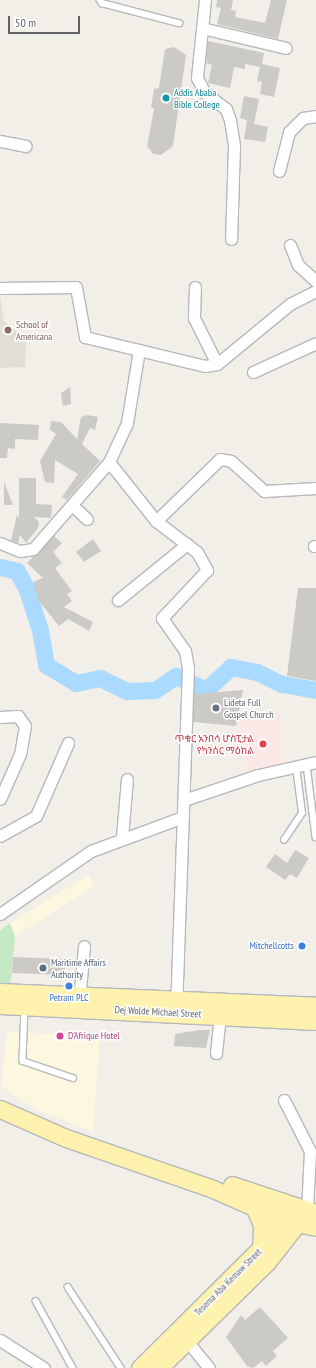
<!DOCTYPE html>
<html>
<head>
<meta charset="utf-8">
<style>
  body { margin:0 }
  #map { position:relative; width:316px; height:1368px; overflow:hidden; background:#f1efe8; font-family:"PT Sans Narrow","Noto Sans Ethiopic",sans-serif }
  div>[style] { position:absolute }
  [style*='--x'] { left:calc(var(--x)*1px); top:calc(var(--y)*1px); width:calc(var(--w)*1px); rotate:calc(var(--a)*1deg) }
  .commercial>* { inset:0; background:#fef7e0 }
  .education>* { inset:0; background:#e1ded6 }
  .medical>* { inset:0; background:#fce8e6 }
  .green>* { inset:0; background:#c5e8c5 }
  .river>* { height:17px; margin:-8.5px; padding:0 8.5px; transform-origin:8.5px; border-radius:8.5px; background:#aadaff }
  .building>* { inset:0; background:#cccac5 }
  .roads { filter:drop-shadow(1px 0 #b5b8bc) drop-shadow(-1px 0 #b5b8bc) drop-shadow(0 1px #b5b8bc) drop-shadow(0 -1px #b5b8bc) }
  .service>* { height:5.5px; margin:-2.75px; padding:0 2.75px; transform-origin:2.75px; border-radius:2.75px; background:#fff }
  .minor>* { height:11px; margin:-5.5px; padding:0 5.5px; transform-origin:5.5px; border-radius:5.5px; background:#fff }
  .primary>* { height:17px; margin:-8.5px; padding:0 8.5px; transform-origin:8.5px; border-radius:8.5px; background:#fff2af }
  .dots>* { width:11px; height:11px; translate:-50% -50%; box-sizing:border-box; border:2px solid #fff; border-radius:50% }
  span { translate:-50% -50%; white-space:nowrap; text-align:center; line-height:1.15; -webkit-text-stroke:3px #fff; paint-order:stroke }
  .culture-label { font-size:10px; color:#0d838f }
  .left { translate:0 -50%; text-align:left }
  .education-label { font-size:10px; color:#785e54 }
  .worship-label { font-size:10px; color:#5b616d }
  .health-label { font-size:10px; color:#be3a42 }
  .right { translate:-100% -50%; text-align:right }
  .shop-label { font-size:10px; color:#366cbe }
  .service-label { font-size:10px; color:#4e5e75 }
  .street-label { font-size:10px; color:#5f6368 }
  .hotel-label { font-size:10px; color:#b23c85 }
  .scale { position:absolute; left:8px; top:16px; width:72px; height:18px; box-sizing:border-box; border:2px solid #5f6368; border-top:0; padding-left:5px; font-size:12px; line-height:14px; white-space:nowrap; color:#5f6368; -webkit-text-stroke:3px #fff; paint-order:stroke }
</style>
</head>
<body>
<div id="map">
  <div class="commercial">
    <i style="clip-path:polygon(89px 875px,94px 887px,15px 936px,10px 923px)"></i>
    <i style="clip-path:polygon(7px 1032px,100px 1035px,93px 1132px,35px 1109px,1px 1086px)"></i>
  </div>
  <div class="education">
    <i style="clip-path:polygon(0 296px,4px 321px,26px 339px,25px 367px,0 368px)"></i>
  </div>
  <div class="medical">
    <i style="clip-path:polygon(280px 714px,285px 765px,245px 774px,240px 724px,243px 717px)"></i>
  </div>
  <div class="green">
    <i style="clip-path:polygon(10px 923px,15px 936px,10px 988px,0 988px,0 931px)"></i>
  </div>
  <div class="river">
    <i style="--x:0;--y:567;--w:17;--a:13"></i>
    <i style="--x:17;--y:571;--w:21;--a:62"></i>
    <i style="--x:27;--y:590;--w:42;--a:72"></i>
    <i style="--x:40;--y:630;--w:36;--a:80"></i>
    <i style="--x:46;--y:665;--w:35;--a:31"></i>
    <i style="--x:76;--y:683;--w:25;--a:-12"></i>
    <i style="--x:100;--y:678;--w:30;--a:26"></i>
    <i style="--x:127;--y:691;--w:28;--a:-2"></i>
    <i style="--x:155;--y:690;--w:25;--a:-34"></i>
    <i style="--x:176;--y:676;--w:33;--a:25"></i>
    <i style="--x:206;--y:690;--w:34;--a:-43"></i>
    <i style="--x:231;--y:667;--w:26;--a:11"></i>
    <i style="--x:257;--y:672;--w:28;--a:26"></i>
    <i style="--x:282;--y:684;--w:35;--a:10"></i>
  </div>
  <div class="building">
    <i style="clip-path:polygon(217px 0,233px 0,231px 10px,236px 11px,235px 17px,265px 23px,271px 0,287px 0,278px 39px,217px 24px,221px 8px,216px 7px)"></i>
    <i style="clip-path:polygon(208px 41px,264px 53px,262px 64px,280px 68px,274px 97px,260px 94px,262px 82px,257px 81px,260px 67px,245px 64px,245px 69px,234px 67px,230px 88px,208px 83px,212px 65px,206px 63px)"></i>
    <i style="clip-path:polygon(174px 47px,186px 55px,173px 146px,161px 155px,153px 154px,147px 146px,154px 109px,151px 107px,154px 89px,159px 88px,165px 49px)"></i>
    <i style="clip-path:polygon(244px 96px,259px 99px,254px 124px,268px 127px,265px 142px,244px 139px,247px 120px,240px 118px)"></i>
    <i style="clip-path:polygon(70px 387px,71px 404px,63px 406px,61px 393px)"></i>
    <i style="clip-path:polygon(87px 415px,98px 417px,95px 430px,90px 428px,82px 444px,100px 461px,67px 500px,62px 497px,78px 474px,55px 460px,54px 483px,45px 482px,40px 461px,56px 434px,50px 430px,51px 421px,61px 422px,77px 439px,81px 417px)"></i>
    <i style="clip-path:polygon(0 423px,39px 425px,38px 440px,15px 439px,15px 449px,8px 448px,7px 458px,0 458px)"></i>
    <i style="clip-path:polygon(19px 478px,36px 478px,36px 504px,52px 505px,51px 518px,34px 517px,39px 522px,38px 528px,26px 543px,20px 535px,18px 543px,11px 540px,17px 515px,19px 518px)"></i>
    <i style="clip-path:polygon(4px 482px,13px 505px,4px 505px)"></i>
    <i style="clip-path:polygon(54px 536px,62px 543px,53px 552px,62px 563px,55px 568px,72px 591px,67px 594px,72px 601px,64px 607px,93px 622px,89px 631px,68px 619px,59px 626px,39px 601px,33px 582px,43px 578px,27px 563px)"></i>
    <i style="clip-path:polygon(93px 539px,101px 551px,84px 562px,76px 552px)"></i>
    <i style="clip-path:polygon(298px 588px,316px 588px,316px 681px,287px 676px)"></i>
    <i style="clip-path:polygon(243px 690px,236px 726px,193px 722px,194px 694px)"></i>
    <i style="clip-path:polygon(295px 850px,309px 858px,297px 878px,290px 874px,285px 880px,266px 867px,275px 854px,287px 863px)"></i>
    <i style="clip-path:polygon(13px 957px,65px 959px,65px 975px,12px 973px)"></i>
    <i style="clip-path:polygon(200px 1030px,210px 1030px,206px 1048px,174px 1046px,175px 1034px)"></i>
    <i style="clip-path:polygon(260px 1307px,288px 1338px,273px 1351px,277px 1356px,266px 1366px,262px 1361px,253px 1368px,247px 1366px,226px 1337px,241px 1315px,245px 1320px)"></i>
  </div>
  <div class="roads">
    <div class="service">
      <i style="--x:100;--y:0;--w:4;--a:56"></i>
      <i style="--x:102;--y:3;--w:80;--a:14.6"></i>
      <i style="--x:307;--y:765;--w:73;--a:82.9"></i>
      <i style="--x:284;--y:840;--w:32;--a:-56"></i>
      <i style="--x:302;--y:813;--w:46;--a:-97.4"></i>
      <i style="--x:25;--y:1008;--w:53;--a:92.2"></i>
      <i style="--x:23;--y:1061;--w:53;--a:18.8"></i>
      <i style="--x:68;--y:1287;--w:97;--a:56.8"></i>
      <i style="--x:36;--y:1301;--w:77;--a:61.1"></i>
    </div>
    <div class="minor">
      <i style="--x:205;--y:0;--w:78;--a:95.9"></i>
      <i style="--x:197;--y:78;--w:17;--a:62"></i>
      <i style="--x:205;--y:93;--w:26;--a:37"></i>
      <i style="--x:226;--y:109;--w:12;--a:70"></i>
      <i style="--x:230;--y:120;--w:26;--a:81"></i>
      <i style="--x:234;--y:146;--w:93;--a:91.8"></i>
      <i style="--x:202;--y:28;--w:86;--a:13.4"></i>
      <i style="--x:0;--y:141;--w:26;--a:11"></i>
      <i style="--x:279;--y:171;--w:40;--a:-75.6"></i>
      <i style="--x:289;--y:132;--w:20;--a:-45"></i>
      <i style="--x:303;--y:118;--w:13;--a:-9"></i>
      <i style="--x:290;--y:245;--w:22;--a:68"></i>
      <i style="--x:298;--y:265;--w:24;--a:42"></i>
      <i style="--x:195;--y:287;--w:31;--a:92"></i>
      <i style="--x:194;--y:318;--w:51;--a:63.4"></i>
      <i style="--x:0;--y:288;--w:76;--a:-0.8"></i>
      <i style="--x:76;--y:287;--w:51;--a:79.8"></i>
      <i style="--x:85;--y:337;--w:123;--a:13.6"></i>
      <i style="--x:205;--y:366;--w:12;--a:-9"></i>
      <i style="--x:217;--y:364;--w:94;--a:-39.4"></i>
      <i style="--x:290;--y:304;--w:29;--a:-27"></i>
      <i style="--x:253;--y:372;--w:69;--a:-24.7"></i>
      <i style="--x:109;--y:462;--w:75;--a:51.5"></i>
      <i style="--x:156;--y:521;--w:51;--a:37.1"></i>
      <i style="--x:197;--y:552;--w:21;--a:61"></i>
      <i style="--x:207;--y:570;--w:66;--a:133.2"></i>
      <i style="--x:162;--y:618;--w:40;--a:55.1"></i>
      <i style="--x:185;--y:651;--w:17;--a:80"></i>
      <i style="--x:188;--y:668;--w:337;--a:92"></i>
      <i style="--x:73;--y:506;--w:19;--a:43"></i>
      <i style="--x:156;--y:521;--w:89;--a:-44.1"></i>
      <i style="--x:220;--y:459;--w:11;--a:10"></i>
      <i style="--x:231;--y:461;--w:45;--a:42.3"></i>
      <i style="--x:264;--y:491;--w:52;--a:-3.3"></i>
      <i style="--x:0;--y:543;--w:22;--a:22"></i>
      <i style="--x:20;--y:551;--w:13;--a:-9"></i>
      <i style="--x:33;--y:549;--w:116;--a:-48.9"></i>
      <i style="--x:109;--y:462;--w:43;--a:-65.2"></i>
      <i style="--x:127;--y:423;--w:74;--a:-80.7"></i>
      <i style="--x:314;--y:546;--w:2;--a:0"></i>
      <i style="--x:118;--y:600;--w:89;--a:-39.1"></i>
      <i style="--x:0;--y:717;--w:18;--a:-3"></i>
      <i style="--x:18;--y:716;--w:12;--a:55"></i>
      <i style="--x:25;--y:726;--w:28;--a:100"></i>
      <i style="--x:20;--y:754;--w:49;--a:114"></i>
      <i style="--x:184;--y:800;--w:78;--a:-18.7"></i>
      <i style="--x:258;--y:775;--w:59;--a:-12.6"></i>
      <i style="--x:0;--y:836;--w:41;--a:-29.1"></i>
      <i style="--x:36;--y:816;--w:80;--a:-66.3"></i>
      <i style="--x:122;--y:837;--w:58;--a:-85.1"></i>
      <i style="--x:0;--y:914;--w:111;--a:-34.7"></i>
      <i style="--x:91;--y:851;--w:98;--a:-20.3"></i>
      <i style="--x:79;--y:1001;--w:55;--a:-84.8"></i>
      <i style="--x:216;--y:1053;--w:38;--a:-84"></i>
      <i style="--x:284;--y:1100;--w:57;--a:63"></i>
      <i style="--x:310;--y:1151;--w:60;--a:92.9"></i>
      <i style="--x:183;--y:1336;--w:41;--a:50.9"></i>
      <i style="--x:0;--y:1340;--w:52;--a:32.5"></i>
    </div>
    <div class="primary">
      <i style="--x:0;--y:992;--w:316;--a:2.5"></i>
      <i style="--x:0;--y:1005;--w:316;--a:2.9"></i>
      <i style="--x:0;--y:1109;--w:72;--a:23.7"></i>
      <i style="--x:66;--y:1138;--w:156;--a:19.1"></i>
      <i style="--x:213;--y:1189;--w:80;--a:23.7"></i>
      <i style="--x:286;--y:1221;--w:31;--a:11"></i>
      <i style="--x:232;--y:1185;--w:89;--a:18.4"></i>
      <i style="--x:254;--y:1206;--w:21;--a:67"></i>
      <i style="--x:262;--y:1225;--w:23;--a:92"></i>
      <i style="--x:140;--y:1368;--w:170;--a:-44.8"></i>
      <i style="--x:261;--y:1248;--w:48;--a:-49.3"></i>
      <i style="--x:159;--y:1368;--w:151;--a:-44.5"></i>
      <i style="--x:267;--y:1262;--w:58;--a:-52"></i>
    </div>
  </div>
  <div class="dots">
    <i style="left:166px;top:98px;background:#0f9aa8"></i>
    <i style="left:8px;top:330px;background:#8d6e63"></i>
    <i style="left:216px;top:708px;background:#6b7280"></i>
    <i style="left:263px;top:744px;background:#e0444e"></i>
    <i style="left:302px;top:946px;background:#3f7fe0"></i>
    <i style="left:43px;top:968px;background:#5c6f8a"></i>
    <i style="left:69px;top:986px;background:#3f7fe0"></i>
    <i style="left:60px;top:1036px;background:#d1479c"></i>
  </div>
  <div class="culture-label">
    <span class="left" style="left:174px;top:98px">Addis Ababa<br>Bible College</span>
  </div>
  <div class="education-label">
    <span class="left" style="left:16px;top:330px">School of<br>Americana</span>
  </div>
  <div class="worship-label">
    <span class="left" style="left:224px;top:708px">Lideta Full<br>Gospel Church</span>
  </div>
  <div class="health-label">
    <span class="right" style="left:254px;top:744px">ጥቁር አንበሳ ሆስፒታል<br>የካንሰር ማዕከል</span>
  </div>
  <div class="shop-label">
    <span class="right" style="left:294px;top:946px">Mitchellcotts</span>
    <span style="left:69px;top:998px">Petram PLC</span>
  </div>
  <div class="service-label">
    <span class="left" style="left:51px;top:968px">Maritime Affairs<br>Authority</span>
  </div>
  <div class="street-label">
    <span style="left:158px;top:1012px;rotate:3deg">Dej Wolde Michael Street</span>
    <span style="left:228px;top:1282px;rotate:-45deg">Tesema Aba Kemaw Street</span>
  </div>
  <div class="hotel-label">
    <span class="left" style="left:68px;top:1036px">D'Afrique Hotel</span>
  </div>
  <div class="scale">50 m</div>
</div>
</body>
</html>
